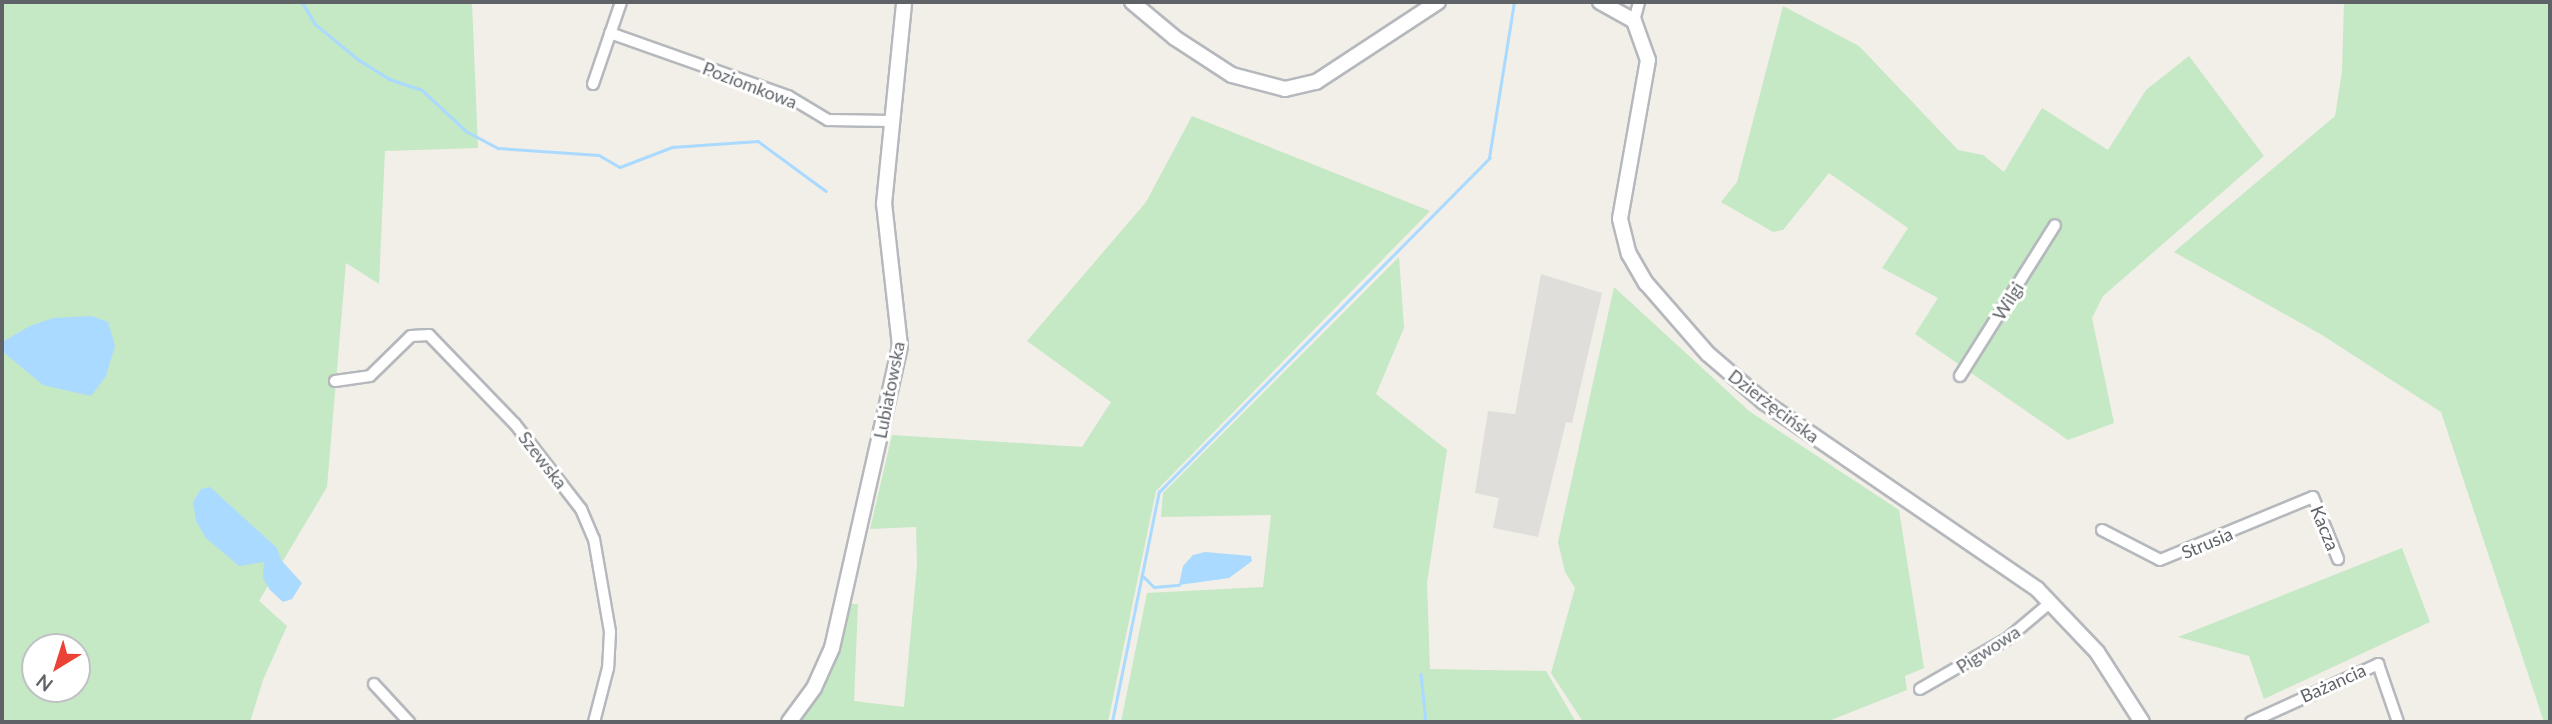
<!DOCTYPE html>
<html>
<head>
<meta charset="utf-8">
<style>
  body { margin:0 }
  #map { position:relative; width:2552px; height:724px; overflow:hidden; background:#f1efe8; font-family:Lato,sans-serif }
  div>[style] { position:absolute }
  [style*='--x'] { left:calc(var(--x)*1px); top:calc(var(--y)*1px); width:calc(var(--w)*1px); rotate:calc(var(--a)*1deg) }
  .industrial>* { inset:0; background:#e0deda }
  .green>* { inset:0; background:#c5e8c5 }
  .water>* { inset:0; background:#aadaff }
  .stream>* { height:2.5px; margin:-1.25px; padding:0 1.25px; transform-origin:1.25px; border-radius:1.25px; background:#aadaff }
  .roads { filter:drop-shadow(2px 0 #b5b8bc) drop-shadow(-2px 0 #b5b8bc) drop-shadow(0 2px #b5b8bc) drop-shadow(0 -2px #b5b8bc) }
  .street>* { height:10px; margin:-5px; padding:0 5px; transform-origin:5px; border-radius:5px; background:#fff }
  .secondary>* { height:14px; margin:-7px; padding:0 7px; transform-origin:7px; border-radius:7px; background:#fff }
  span { translate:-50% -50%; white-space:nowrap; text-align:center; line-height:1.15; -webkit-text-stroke:6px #fff; paint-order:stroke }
  .street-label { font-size:18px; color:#5f6368 }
  .frame { position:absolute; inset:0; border:4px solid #5f6368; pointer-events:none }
  .north { position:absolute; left:21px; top:633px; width:70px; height:70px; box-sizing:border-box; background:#fff; border:2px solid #bfc1c3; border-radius:50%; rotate:218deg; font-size:19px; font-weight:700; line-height:28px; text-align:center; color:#5f6368 }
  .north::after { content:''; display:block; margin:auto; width:24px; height:32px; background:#ea4335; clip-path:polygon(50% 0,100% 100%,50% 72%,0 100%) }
</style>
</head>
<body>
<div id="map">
  <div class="industrial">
    <i style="clip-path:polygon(1541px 274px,1602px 293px,1572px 423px,1566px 422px,1538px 537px,1493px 528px,1499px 498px,1475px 493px,1488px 411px,1515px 414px)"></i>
  </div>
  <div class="green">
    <i style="clip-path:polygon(evenodd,2px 2px,472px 2px,478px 148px,385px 151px,379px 284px,346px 263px,327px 487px,259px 601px,287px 626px,263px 680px,250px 722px,2px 722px,2px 2px,35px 647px,77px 647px,77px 689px,35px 689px,35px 647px)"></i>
    <i style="clip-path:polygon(2344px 2px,2550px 2px,2550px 722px,2544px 722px,2441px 412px,2322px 335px,2174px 252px,2335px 116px,2342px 72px)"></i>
    <i style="clip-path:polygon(1783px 6px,1859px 46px,1958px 150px,1983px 155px,2004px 172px,2042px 108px,2108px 150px,2146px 90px,2189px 56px,2264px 156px,2103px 296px,2092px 318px,2114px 423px,2068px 440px,1915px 334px,1938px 298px,1882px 268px,1908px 228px,1829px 173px,1783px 230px,1773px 232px,1721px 202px,1737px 182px)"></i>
    <i style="clip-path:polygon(1192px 116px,1430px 211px,1156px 491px,1108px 722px,799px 722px,831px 668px,849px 604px,858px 604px,854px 701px,904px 707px,917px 565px,916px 527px,870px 529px,892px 435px,1082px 447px,1111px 402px,1027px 341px,1146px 202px)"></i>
    <i style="clip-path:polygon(1399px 257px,1404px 328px,1376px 394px,1447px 450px,1427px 583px,1430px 669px,1546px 671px,1576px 722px,1121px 722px,1147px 593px,1263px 587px,1271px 515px,1161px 517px,1163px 493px)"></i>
    <i style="clip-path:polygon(1614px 287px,1749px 411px,1899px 510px,1924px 668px,1905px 676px,1907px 690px,1826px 722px,1583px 722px,1551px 673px,1575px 588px,1565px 572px,1558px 542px)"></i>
    <i style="clip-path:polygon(2402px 548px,2430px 622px,2264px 699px,2249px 656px,2178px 637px)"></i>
  </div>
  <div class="water">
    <i style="clip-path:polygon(92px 316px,108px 322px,115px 346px,106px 376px,91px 396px,43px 385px,2px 351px,4px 341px,30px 326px,53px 318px)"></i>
    <i style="clip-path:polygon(210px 487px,277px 548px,281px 560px,302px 583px,292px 599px,283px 602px,270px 590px,263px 578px,264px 562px,239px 566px,206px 538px,196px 521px,193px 502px,201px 489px)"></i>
    <i style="clip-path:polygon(1205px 552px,1251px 556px,1252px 561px,1229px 578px,1179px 585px,1183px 566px,1193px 555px)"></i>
  </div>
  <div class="stream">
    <i style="--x:302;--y:2;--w:26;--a:59"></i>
    <i style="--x:315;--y:24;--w:57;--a:39.3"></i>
    <i style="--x:359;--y:60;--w:36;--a:32"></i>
    <i style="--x:389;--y:79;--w:35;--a:18"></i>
    <i style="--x:422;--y:90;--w:60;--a:43"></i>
    <i style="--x:466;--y:131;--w:36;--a:28"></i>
    <i style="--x:498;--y:148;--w:101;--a:4"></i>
    <i style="--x:599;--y:155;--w:24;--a:30"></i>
    <i style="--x:620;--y:167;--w:56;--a:-21"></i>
    <i style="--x:672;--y:147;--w:86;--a:-4"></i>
    <i style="--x:758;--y:141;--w:84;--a:36.3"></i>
    <i style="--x:1142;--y:575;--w:17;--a:45"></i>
    <i style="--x:1154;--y:587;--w:25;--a:-5"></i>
    <i style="--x:1421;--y:674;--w:48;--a:84.1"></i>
    <i style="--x:1112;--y:722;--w:235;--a:-78.5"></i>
    <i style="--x:1159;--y:492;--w:470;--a:-45.3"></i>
    <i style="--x:1489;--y:158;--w:158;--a:-80.9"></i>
  </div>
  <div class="roads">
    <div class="street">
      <i style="--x:1634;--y:21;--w:20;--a:-75"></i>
      <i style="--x:610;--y:33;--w:189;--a:19.5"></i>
      <i style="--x:788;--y:96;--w:47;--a:31"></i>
      <i style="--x:828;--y:120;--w:63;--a:0.9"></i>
      <i style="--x:593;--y:84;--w:87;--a:-71.1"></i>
      <i style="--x:1960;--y:376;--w:178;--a:-57.8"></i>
      <i style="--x:335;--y:381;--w:35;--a:-8"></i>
      <i style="--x:370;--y:376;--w:57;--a:-44.3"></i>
      <i style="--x:411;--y:336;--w:18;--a:-3"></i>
      <i style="--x:429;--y:335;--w:124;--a:46"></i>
      <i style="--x:515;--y:424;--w:108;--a:52.2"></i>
      <i style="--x:581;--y:509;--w:33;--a:67"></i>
      <i style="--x:594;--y:539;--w:94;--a:80.2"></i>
      <i style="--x:610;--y:632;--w:36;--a:93"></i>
      <i style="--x:608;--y:668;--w:56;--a:104.5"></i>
      <i style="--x:2102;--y:530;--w:65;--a:27.3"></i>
      <i style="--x:2160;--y:560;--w:165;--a:-22.4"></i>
      <i style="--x:2313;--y:497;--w:67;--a:68"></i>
      <i style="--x:374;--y:684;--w:52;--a:47.4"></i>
      <i style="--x:1920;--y:689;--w:100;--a:-29.9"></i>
      <i style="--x:2007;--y:639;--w:57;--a:-40.1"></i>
      <i style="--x:2251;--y:722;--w:140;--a:-24.5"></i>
      <i style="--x:2378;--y:664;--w:61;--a:71"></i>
    </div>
    <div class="secondary">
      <i style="--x:1132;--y:2;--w:56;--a:39.9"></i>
      <i style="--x:1175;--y:38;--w:68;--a:33"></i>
      <i style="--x:1232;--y:75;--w:55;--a:14.8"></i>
      <i style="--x:1285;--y:89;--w:32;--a:-13"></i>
      <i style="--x:1316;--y:82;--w:146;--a:-33.3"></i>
      <i style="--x:1600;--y:2;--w:39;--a:29"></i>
      <i style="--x:1634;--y:21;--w:41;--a:70.3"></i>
      <i style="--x:1648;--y:60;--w:161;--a:100"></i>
      <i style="--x:1620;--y:219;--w:36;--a:76"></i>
      <i style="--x:1629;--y:254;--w:34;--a:60"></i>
      <i style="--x:1646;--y:283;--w:94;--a:48.9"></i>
      <i style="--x:1708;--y:354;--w:74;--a:40.6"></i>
      <i style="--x:1764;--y:402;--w:331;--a:34.4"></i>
      <i style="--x:2037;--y:589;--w:87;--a:46.4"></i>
      <i style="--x:2097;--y:652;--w:83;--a:57.3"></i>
      <i style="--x:789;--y:722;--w:42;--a:-53.7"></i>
      <i style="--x:814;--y:688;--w:44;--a:-65.8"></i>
      <i style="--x:832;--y:648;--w:310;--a:-77.3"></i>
      <i style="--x:900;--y:346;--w:143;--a:-96.4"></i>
      <i style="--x:884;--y:204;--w:203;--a:-84.3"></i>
    </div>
  </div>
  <div class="street-label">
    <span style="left:750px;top:85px;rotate:21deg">Poziomkowa</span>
    <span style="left:2008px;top:301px;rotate:-58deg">Wilgi</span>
    <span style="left:889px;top:390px;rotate:-79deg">Lubiatowska</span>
    <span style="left:1774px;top:406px;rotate:37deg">Dzierżęcińska</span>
    <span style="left:543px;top:460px;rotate:52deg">Szewska</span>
    <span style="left:2325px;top:528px;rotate:68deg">Kacza</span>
    <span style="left:2207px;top:543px;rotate:-23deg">Strusia</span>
    <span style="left:1988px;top:649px;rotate:-33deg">Pigwowa</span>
    <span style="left:2333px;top:683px;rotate:-24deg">Bażancia</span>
  </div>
  <div class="frame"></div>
  <div class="north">N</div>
</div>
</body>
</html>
